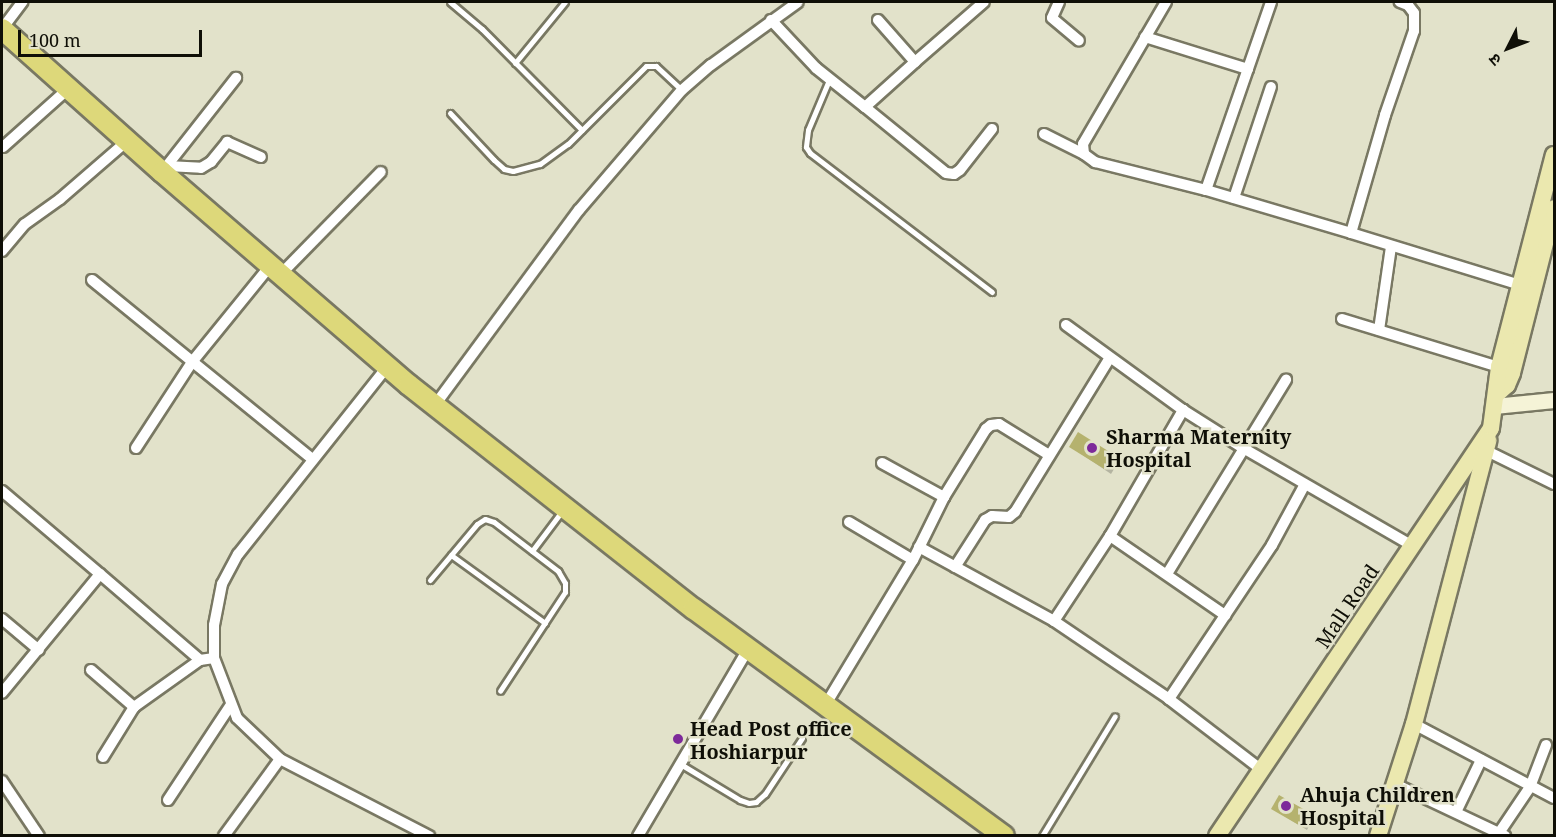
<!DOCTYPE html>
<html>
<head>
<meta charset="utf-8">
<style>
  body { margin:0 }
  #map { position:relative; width:1556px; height:837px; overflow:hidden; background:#e2e2ca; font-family:"Noto Serif","Noto Sans Devanagari",serif }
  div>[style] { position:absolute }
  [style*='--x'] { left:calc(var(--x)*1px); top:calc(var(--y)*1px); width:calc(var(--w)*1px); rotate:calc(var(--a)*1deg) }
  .shadow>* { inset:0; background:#0003 }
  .building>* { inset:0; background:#b5b26e }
  .roads { filter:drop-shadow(2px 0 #797863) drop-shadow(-2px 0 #797863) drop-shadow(0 2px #797863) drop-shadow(0 -2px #797863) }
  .lane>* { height:5px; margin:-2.5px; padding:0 2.5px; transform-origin:2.5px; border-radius:2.5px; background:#fff }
  .street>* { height:10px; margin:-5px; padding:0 5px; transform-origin:5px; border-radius:5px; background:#fff }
  .secondary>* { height:15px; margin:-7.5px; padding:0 7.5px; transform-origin:7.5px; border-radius:7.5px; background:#f5f3d7 }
  .primary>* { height:16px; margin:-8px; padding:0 8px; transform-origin:8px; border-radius:8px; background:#ebe8af }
  .highway>* { height:20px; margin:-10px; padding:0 10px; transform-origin:10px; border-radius:10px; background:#ddd87a }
  .dots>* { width:16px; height:16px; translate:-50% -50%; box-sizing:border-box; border:3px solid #e2e2ca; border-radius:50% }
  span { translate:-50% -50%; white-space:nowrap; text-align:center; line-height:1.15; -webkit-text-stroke:5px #e2e2ca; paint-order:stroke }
  .poi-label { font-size:20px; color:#0f0f07; font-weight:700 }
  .left { translate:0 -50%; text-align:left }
  .street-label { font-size:20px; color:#0f0f07 }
  .frame { position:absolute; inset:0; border:3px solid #0f0f07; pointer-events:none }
  .north { position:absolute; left:1478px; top:18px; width:60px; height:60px; -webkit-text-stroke:4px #e2e2ca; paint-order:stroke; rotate:228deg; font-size:16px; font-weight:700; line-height:24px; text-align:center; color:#0f0f07 }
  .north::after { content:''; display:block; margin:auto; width:21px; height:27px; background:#0f0f07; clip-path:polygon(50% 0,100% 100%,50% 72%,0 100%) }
  .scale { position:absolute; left:18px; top:30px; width:184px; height:27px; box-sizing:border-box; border:3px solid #0f0f07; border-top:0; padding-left:8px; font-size:18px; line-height:21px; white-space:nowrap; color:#0f0f07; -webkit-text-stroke:4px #e2e2ca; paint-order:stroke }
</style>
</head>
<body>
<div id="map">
  <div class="shadow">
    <i style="clip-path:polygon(1071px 447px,1115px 457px,1119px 461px,1111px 474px)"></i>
    <i style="clip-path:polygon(1276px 811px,1311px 816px,1313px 818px,1307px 830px)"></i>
  </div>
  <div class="building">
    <i style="clip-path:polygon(1078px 432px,1116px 456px,1106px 470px,1069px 447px)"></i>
    <i style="clip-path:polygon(1279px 795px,1312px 814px,1304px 828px,1271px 809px)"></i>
  </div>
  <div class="roads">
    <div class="lane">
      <i style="--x:450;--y:2;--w:42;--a:40.2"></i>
      <i style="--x:482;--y:29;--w:142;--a:45.3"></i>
      <i style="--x:515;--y:63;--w:79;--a:-50.7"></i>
      <i style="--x:829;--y:80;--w:54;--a:112.8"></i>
      <i style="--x:808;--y:130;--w:17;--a:97"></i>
      <i style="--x:806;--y:147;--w:7;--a:56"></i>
      <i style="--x:810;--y:153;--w:229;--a:37.4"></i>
      <i style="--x:450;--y:113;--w:64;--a:46.9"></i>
      <i style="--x:494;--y:160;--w:13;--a:42"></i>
      <i style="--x:504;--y:169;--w:9;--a:13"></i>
      <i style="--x:513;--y:171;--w:28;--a:-15"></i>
      <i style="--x:540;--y:164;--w:34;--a:-36"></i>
      <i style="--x:568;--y:144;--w:110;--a:-45"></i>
      <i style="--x:646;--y:66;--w:10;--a:0"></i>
      <i style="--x:656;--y:66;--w:35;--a:43"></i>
      <i style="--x:532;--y:551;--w:50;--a:-53.1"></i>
      <i style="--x:451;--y:555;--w:116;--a:35.9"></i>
      <i style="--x:430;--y:580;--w:73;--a:-50"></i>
      <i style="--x:477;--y:524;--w:9;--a:-32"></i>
      <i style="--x:485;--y:519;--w:9;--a:18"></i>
      <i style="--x:494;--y:522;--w:81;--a:37.4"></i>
      <i style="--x:558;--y:571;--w:14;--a:60"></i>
      <i style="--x:565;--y:583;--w:9;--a:90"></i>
      <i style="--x:565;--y:592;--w:118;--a:123.3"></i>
      <i style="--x:682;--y:765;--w:68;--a:31.1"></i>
      <i style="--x:740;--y:800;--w:9;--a:18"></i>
      <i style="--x:749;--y:803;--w:7;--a:-8"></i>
      <i style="--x:756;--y:802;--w:12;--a:-42"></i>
      <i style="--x:765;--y:794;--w:67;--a:-56.5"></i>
      <i style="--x:1042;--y:836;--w:140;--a:-58.7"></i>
    </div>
    <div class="street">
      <i style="--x:1059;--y:2;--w:17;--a:114"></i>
      <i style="--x:1052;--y:18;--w:35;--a:40"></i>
      <i style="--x:1166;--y:2;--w:164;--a:120.3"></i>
      <i style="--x:1083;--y:144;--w:10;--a:84"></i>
      <i style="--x:1084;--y:154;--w:14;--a:36"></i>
      <i style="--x:1095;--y:162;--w:114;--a:14.2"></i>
      <i style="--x:1206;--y:190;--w:151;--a:16.5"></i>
      <i style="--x:1351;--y:233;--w:123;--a:-73.9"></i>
      <i style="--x:1385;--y:115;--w:89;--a:-71"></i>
      <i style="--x:1414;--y:31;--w:18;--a:-90"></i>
      <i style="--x:1414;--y:13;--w:10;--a:-127"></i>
      <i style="--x:1408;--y:5;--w:9;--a:-159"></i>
      <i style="--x:771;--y:20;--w:66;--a:46.8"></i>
      <i style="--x:816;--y:68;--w:63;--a:38.5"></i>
      <i style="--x:865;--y:107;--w:67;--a:-42"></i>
      <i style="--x:915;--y:62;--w:56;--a:-131.4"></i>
      <i style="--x:2;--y:29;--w:34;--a:-53"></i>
      <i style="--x:1145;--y:37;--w:108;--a:17.3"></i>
      <i style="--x:915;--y:62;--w:91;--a:-41"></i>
      <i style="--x:865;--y:107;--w:104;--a:39.2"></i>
      <i style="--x:946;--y:173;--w:8;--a:7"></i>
      <i style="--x:954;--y:174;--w:7;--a:-34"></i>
      <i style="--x:960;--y:170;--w:52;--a:-52"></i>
      <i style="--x:1044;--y:134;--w:45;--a:26.6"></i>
      <i style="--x:3;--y:147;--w:89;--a:-41.8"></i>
      <i style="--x:167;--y:166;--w:34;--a:3"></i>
      <i style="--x:201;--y:168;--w:12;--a:-31"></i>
      <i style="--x:211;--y:162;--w:26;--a:-51"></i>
      <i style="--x:227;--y:142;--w:37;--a:24"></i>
      <i style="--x:162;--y:172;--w:120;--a:-51.8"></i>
      <i style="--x:1206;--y:190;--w:199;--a:-70.9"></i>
      <i style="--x:1234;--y:198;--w:117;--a:-71.6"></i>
      <i style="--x:1351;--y:233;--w:183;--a:17.1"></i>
      <i style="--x:2;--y:251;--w:35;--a:-50"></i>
      <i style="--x:25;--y:224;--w:43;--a:-35.5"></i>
      <i style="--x:60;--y:199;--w:89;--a:-40.9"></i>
      <i style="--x:280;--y:275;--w:144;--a:-45.6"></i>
      <i style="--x:92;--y:280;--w:284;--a:39.1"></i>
      <i style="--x:1342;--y:319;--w:164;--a:17"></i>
      <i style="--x:1066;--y:325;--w:145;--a:36"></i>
      <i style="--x:1183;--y:410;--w:71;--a:32.3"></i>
      <i style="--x:1243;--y:448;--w:196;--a:30"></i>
      <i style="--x:1379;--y:330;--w:84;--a:-81.8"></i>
      <i style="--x:387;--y:367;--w:239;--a:128.5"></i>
      <i style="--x:238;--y:554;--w:34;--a:118"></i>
      <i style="--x:222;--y:584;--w:42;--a:101"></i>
      <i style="--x:214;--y:625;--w:33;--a:90"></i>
      <i style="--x:214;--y:658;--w:64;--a:69"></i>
      <i style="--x:237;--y:718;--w:59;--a:43.6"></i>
      <i style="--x:280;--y:759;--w:168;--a:27.3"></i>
      <i style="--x:435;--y:405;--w:242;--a:-53.6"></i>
      <i style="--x:579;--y:210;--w:158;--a:-49.4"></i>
      <i style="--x:682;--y:90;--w:38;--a:-41"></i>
      <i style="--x:711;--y:65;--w:107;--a:-35.9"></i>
      <i style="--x:136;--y:448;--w:103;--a:-56.9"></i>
      <i style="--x:192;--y:362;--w:124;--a:-50.9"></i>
      <i style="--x:1485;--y:450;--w:77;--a:26.2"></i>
      <i style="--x:882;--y:463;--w:71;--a:28.7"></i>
      <i style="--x:2;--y:491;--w:128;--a:40.3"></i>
      <i style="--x:100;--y:574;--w:154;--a:129.5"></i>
      <i style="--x:849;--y:522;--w:74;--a:30.7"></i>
      <i style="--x:1110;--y:536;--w:140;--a:34.5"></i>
      <i style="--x:919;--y:547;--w:154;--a:28.7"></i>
      <i style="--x:1054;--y:621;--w:139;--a:34.1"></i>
      <i style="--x:1169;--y:699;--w:117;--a:37.4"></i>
      <i style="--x:955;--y:567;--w:56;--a:-57.4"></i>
      <i style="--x:985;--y:520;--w:8;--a:-30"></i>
      <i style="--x:992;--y:516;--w:17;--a:3"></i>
      <i style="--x:1009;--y:517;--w:8;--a:-40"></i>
      <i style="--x:1015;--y:512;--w:180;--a:-58.4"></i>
      <i style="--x:100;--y:574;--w:132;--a:40.7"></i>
      <i style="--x:1167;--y:574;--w:228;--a:-58.5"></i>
      <i style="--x:2;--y:619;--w:48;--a:40"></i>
      <i style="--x:1054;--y:621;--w:102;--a:-56.6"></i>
      <i style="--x:1110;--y:536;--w:146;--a:-59.9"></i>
      <i style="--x:91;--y:670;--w:57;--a:40.7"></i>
      <i style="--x:1169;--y:699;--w:185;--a:-56.2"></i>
      <i style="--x:1272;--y:545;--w:69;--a:-61.6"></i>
      <i style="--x:826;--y:704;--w:168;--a:-58.9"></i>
      <i style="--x:913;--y:560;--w:70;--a:-63.8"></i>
      <i style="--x:944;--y:497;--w:80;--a:-58.3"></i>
      <i style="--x:986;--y:429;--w:6;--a:-39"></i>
      <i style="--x:991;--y:425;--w:8;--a:-7"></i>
      <i style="--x:999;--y:424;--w:59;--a:31.8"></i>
      <i style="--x:1414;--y:724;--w:158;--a:27.9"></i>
      <i style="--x:103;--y:757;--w:59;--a:-58.2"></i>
      <i style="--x:134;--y:707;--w:81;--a:-35.5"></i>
      <i style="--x:200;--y:660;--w:14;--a:-8"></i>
      <i style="--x:2;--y:781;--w:66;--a:56.1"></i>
      <i style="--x:1395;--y:784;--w:122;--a:25.3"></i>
      <i style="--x:168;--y:800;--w:113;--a:-56.6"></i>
      <i style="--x:1456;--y:812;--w:58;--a:-64.3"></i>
      <i style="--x:1499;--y:833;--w:55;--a:-56"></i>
      <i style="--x:1530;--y:787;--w:45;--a:-69.1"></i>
      <i style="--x:224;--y:836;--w:95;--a:-54"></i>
      <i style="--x:638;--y:836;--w:217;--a:-59.5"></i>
    </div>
    <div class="secondary">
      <i style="--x:1494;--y:406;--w:60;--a:-5.7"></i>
    </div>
    <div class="primary">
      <i style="--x:1498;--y:393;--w:12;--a:-42"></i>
      <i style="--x:1507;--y:385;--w:13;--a:-67"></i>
      <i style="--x:1512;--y:373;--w:170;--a:-75.7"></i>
      <i style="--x:1217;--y:836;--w:491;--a:-56.1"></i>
      <i style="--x:1491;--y:428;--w:62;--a:-82.5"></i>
      <i style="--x:1499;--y:367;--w:219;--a:-75.5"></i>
      <i style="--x:1378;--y:836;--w:118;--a:-72.2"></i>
      <i style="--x:1414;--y:724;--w:293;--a:-75.3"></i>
    </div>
    <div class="highway">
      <i style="--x:2;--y:29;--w:215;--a:41.8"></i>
      <i style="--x:162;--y:172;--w:326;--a:40.8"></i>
      <i style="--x:409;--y:385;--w:362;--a:38.2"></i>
      <i style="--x:694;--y:609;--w:384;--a:36.2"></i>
    </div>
  </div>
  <div class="dots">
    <i style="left:1092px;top:448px;background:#7d2a9a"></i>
    <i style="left:678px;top:739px;background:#7d2a9a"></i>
    <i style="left:1286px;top:806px;background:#7d2a9a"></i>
  </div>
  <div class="poi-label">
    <span class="left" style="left:1106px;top:448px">Sharma Maternity<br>Hospital</span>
    <span class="left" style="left:690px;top:740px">Head Post office<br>Hoshiarpur</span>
    <span class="left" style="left:1300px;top:806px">Ahuja Children<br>Hospital</span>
  </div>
  <div class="street-label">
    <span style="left:1347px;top:606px;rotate:-56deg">Mall Road</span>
  </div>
  <div class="frame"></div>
  <div class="north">उ</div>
  <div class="scale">100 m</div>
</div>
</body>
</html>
